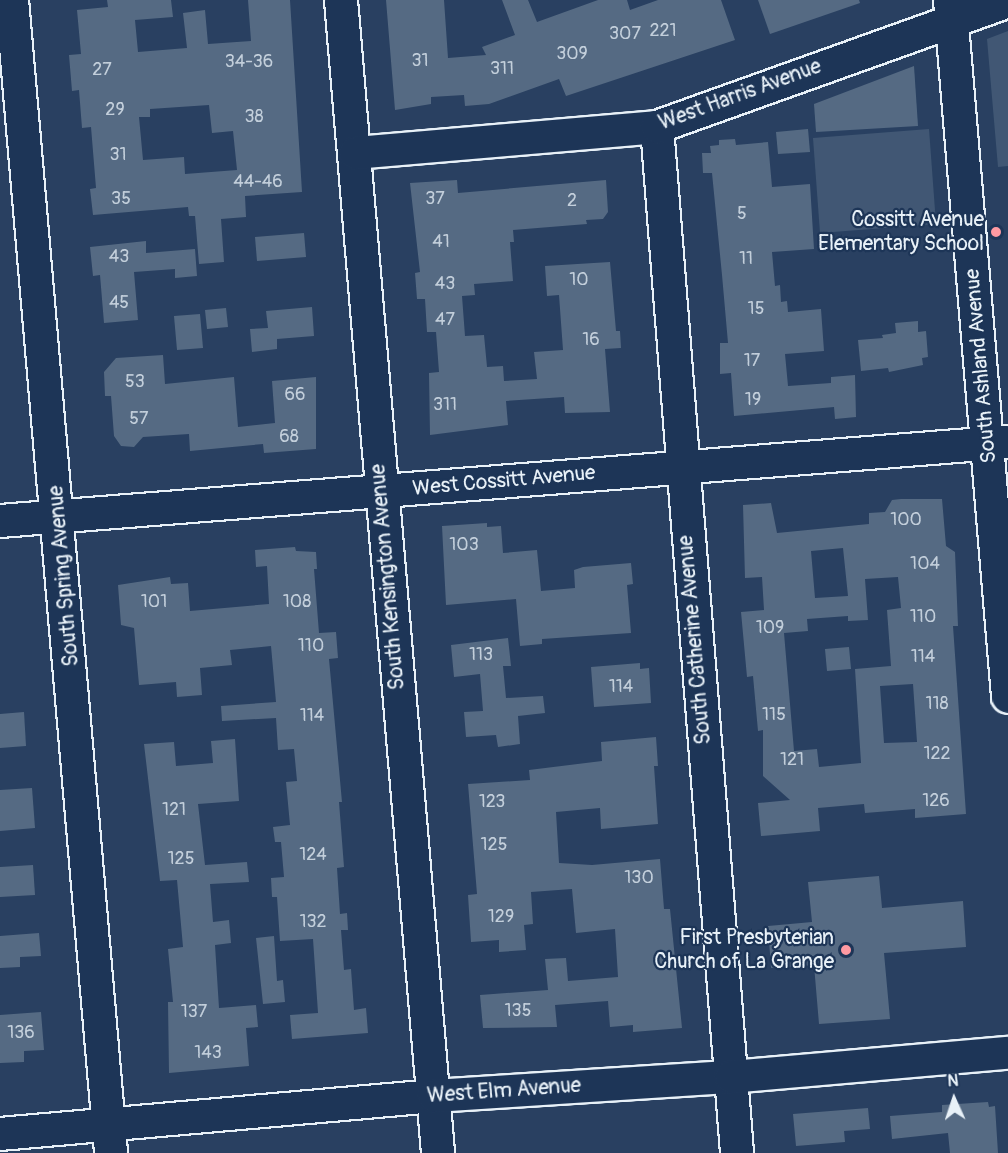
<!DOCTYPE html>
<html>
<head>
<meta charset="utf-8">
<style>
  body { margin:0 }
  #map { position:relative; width:1008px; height:1153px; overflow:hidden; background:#294061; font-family:Pangolin,sans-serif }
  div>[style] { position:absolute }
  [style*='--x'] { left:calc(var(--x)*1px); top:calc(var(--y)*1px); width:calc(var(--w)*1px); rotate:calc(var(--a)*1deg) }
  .green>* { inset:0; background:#415774 }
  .building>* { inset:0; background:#556a83 }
  .roads { filter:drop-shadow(2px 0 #e8f1f8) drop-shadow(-2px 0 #e8f1f8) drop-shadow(0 2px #e8f1f8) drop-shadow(0 -2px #e8f1f8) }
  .minor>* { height:32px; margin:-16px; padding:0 16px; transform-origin:16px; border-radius:16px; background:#1d3557 }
  .dots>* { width:16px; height:16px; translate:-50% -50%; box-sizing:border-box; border:3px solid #1d3557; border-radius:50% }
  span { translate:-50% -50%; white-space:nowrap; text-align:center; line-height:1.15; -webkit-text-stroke:4.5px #1d3557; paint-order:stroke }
  .number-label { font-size:18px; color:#c3cfdb }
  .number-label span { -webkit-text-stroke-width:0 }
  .street-label { font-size:21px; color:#e8f1f8 }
  .poi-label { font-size:21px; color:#e8f1f8 }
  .right { translate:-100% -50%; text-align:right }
  .north { position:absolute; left:924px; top:1069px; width:60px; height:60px; -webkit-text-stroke:4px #1d3557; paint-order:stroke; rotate:357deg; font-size:16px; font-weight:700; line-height:24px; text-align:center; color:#e8f1f8 }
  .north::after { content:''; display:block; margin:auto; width:21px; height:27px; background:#e8f1f8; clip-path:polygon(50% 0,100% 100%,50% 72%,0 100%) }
</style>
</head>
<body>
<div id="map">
  <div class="green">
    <i style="clip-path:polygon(1008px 31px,1008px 166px,998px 167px,987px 39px)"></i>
    <i style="clip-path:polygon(929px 129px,936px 224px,820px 233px,813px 138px)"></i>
  </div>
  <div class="building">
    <i style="clip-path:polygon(evenodd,107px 0,171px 0,173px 17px,135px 20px,138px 52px,187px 48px,183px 13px,205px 10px,208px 44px,251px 41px,248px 0,290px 0,302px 192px,245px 196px,246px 217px,221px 219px,224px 262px,199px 264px,195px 216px,189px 216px,188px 207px,93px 215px,90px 189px,96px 188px,91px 127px,82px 128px,79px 90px,72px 91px,69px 55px,81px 54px,77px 10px,108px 7px,107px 0,209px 105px,212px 133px,233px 131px,237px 170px,185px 174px,184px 157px,143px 160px,139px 117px,150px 117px,150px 109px,209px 105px)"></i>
    <i style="clip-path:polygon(386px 0,444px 0,448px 58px,486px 55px,482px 47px,515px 35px,502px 0,528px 0,537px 22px,598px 0,627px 0,630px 10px,658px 0,721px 0,735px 40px,566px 96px,559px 79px,489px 104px,465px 106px,464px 95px,431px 97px,431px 104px,395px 110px)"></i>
    <i style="clip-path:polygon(758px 0,859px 0,860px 3px,770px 34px)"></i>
    <i style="clip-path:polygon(914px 66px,918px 126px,816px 132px,814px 104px)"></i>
    <i style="clip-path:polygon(808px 129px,810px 152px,778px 154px,776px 132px)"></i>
    <i style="clip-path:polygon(735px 139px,736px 145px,768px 142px,772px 187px,810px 184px,814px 249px,772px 252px,775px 286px,780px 285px,781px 302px,787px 301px,788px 312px,821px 309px,824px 351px,785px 354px,788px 386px,831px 383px,831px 377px,855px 375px,856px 417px,835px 419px,834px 407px,734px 416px,731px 373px,720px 374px,720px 343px,728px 343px,722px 275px,712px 173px,703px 173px,702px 153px,711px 153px,710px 146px,719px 145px,719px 140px)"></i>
    <i style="clip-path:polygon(457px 180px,458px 193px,606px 180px,608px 212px,603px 219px,586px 220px,587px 224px,513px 230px,514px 242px,510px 242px,513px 281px,474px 284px,475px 295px,462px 296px,465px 336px,484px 335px,487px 367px,503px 366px,504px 381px,537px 379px,534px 352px,563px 350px,559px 295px,547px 296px,545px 266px,610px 262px,616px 331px,620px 331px,621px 348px,605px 349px,610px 412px,565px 413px,564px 397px,506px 401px,508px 425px,430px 435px,429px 373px,439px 372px,436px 332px,427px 332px,425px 299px,417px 299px,415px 273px,420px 272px,410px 183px)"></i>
    <i style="clip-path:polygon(304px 233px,306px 257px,257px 261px,255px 237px)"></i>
    <i style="clip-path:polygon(146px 241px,146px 253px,195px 249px,197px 276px,175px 278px,175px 269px,134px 272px,138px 320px,104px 323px,100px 275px,93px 276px,90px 247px)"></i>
    <i style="clip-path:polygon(312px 307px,314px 336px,277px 339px,277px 349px,252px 352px,250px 329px,268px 328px,266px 311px)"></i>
    <i style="clip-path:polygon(226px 308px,228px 327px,207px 329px,205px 310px)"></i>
    <i style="clip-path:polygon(200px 314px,203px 348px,177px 350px,174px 316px)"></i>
    <i style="clip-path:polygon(918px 321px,918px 332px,926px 331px,928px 357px,922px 358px,923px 365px,889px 372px,888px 368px,861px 371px,858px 340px,883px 338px,882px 335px,896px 333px,895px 323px)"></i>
    <i style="clip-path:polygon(163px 355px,165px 384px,234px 377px,238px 427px,275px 423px,272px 381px,316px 377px,316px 449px,264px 453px,263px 444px,190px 451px,189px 434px,143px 437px,134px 447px,121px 446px,114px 436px,111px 396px,105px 396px,104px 372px,116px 358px)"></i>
    <i style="clip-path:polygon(evenodd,901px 499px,942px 499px,946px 546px,955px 552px,958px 626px,953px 626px,966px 814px,915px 818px,915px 809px,865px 813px,864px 804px,818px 808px,820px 831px,761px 836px,758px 803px,790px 800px,763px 776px,763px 730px,758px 731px,753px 676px,747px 677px,741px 612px,764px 610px,762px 577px,745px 578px,743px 505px,771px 503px,777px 533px,869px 524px,869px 513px,885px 512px,892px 500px,901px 499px,843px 548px,848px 596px,815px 598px,811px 551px,843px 548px,901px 499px,898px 577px,901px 608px,887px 610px,891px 666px,855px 669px,861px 763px,819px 767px,817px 749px,794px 751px,784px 633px,808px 631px,807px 619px,848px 616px,848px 621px,868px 620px,865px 579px,898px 577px,901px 499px,913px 684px,917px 742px,884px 743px,880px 686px,913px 684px)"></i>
    <i style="clip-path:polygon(487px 523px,487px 527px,501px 526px,503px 553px,537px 550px,541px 591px,575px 588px,574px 570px,583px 567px,631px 563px,633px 584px,627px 585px,631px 633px,542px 639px,542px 644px,520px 646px,516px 599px,446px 605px,442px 526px)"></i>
    <i style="clip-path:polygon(295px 547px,296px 551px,316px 552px,317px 569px,314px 569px,319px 633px,336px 632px,338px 658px,329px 659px,342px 802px,339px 802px,344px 867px,337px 868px,340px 914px,347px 913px,348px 930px,341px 930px,344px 970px,351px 969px,354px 1010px,366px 1008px,368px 1033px,292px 1039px,290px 1015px,318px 1013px,313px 939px,280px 941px,277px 897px,272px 897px,271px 878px,284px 877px,281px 842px,275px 842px,273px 827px,290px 825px,286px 782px,297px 781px,294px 749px,278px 750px,276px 718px,222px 721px,221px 706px,276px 702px,271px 646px,230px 650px,232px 665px,200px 668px,202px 695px,177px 697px,176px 682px,139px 685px,134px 628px,121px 625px,118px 585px,170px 577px,171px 584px,188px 583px,190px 611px,269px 604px,267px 566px,256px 567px,255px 550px)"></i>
    <i style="clip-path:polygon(508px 638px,511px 666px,503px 666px,506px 698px,543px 696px,545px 713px,518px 716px,520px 744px,498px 747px,496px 735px,466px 737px,464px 712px,483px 711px,480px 674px,454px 677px,451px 645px)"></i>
    <i style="clip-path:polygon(849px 647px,851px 669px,827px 671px,825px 649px)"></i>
    <i style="clip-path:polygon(640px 663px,640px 669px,649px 668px,651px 703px,594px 707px,591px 667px)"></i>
    <i style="clip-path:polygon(24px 712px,26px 746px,0 748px,0 714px)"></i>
    <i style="clip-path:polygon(656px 737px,658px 766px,654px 766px,658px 824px,601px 829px,600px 808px,556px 812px,559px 863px,592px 865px,660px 859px,664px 909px,670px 909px,682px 1028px,633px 1032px,633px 1025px,610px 1027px,608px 1001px,555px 1005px,557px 1027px,483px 1028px,480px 995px,548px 990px,545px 959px,566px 958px,568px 981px,618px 977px,615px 929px,576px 933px,572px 889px,531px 892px,533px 924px,524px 925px,526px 950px,499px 952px,499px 940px,471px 942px,468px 895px,477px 894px,468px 784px,530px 780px,529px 770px,602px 761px,601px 742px)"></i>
    <i style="clip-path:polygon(235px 739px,239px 801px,198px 804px,205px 865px,247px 862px,249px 882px,210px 884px,213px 922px,229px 920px,231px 943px,215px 945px,219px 1008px,256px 1005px,258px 1027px,246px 1028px,249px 1066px,169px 1073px,168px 1002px,173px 1002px,168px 949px,183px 947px,177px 880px,160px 881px,144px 744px,174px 742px,176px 766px,213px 763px,211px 741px)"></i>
    <i style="clip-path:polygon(32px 788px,35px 828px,0 831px,0 790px)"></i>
    <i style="clip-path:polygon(33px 865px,35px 895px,0 897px,0 867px)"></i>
    <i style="clip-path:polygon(879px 876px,882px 908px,963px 901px,966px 947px,884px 953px,890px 1019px,819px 1024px,814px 965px,771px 968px,768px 926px,812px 922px,808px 882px)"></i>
    <i style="clip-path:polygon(39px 933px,41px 956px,20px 957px,20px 967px,0 968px,0 936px)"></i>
    <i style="clip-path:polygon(274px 936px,277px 981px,283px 980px,285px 1002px,263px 1004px,256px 938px)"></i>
    <i style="clip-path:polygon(41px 1012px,44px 1050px,24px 1051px,24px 1062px,0 1063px,0 1015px)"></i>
    <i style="clip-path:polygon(988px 1102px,989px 1107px,995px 1106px,998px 1153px,950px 1153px,948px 1133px,892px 1139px,890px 1116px,942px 1112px,942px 1105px)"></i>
    <i style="clip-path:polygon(868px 1108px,870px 1129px,844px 1131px,845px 1142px,796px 1146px,793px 1114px)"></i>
  </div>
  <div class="roads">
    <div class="minor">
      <i style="--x:12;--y:0;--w:1157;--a:85.09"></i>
      <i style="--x:341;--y:0;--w:1157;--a:85.19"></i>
      <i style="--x:950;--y:0;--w:699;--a:85.24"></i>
      <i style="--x:657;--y:127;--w:1029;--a:85.54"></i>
      <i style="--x:355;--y:153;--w:303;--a:-4.9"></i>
      <i style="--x:657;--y:127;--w:373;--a:-19.7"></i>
      <i style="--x:0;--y:521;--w:1011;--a:-4.48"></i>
      <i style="--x:0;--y:1134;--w:436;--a:-5"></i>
      <i style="--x:434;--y:1096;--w:298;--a:-3.7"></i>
      <i style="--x:731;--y:1077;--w:278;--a:-5"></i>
    </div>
  </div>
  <div class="dots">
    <i style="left:996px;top:232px;background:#ff9aa2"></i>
    <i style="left:846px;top:950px;background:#ff9aa2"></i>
  </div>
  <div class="number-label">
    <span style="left:663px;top:31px">221</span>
    <span style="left:625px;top:34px">307</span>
    <span style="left:572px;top:54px">309</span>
    <span style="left:420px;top:61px">31</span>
    <span style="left:249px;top:62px">34-36</span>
    <span style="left:502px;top:69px">311</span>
    <span style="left:102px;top:70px">27</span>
    <span style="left:115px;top:110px">29</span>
    <span style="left:254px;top:117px">38</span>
    <span style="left:118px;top:155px">31</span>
    <span style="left:258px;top:182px">44-46</span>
    <span style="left:121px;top:199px">35</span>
    <span style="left:435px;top:199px">37</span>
    <span style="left:572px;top:201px">2</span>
    <span style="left:742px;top:214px">5</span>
    <span style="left:441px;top:242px">41</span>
    <span style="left:119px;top:257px">43</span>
    <span style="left:746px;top:259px">11</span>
    <span style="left:579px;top:280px">10</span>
    <span style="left:445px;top:284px">43</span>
    <span style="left:119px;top:303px">45</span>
    <span style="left:756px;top:309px">15</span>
    <span style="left:445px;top:320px">47</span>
    <span style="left:591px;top:340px">16</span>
    <span style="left:752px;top:361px">17</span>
    <span style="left:135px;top:382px">53</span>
    <span style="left:295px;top:395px">66</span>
    <span style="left:753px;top:400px">19</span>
    <span style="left:445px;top:405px">311</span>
    <span style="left:139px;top:419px">57</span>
    <span style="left:289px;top:437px">68</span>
    <span style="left:906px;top:520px">100</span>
    <span style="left:464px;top:545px">103</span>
    <span style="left:925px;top:564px">104</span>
    <span style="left:154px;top:602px">101</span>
    <span style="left:297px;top:602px">108</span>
    <span style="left:923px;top:617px">110</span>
    <span style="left:770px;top:628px">109</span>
    <span style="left:311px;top:646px">110</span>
    <span style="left:481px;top:655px">113</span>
    <span style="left:923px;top:657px">114</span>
    <span style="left:621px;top:687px">114</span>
    <span style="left:937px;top:704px">118</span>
    <span style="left:774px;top:715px">115</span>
    <span style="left:312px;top:716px">114</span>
    <span style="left:937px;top:754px">122</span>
    <span style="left:792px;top:760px">121</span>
    <span style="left:936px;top:801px">126</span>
    <span style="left:492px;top:802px">123</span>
    <span style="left:174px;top:810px">121</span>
    <span style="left:494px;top:845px">125</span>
    <span style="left:313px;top:855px">124</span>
    <span style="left:181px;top:859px">125</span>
    <span style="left:639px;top:878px">130</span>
    <span style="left:501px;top:917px">129</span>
    <span style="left:313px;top:922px">132</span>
    <span style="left:518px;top:1011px">135</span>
    <span style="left:194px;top:1012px">137</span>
    <span style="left:21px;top:1033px">136</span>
    <span style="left:208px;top:1053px">143</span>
  </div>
  <div class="street-label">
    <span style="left:740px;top:95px;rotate:-20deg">West Harris Avenue</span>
    <span style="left:981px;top:366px;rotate:-95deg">South Ashland Avenue</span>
    <span style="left:504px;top:481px;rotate:-5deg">West Cossitt Avenue</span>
    <span style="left:64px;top:576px;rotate:-95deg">South Spring Avenue</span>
    <span style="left:388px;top:577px;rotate:-95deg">South Kensington Avenue</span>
    <span style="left:695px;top:640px;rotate:-95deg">South Catherine Avenue</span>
    <span style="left:504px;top:1091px;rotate:-4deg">West Elm Avenue</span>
  </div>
  <div class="poi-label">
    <span class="right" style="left:984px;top:232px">Cossitt Avenue<br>Elementary School</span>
    <span class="right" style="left:834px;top:950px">First Presbyterian<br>Church of La Grange</span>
  </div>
  <div class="north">N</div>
</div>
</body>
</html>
